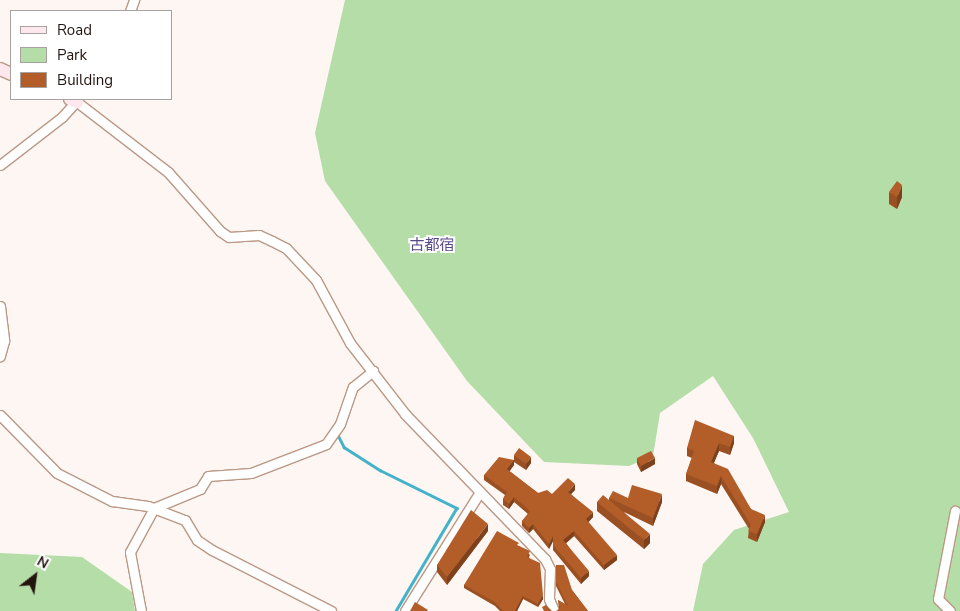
<!DOCTYPE html>
<html>
<head>
<meta charset="utf-8">
<style>
  body { margin:0 }
  #map { position:relative; width:960px; height:611px; overflow:hidden; background:#fdf6f2; font-family:"Nunito Sans","Noto Sans JP",sans-serif }
  div>[style] { position:absolute }
  [style*='--x'] { left:calc(var(--x)*1px); top:calc(var(--y)*1px); width:calc(var(--w)*1px); rotate:calc(var(--a)*1deg) }
  .green>* { inset:0; background:#b5dda7 }
  .stream>* { height:2.5px; margin:-1.25px; padding:0 1.25px; transform-origin:1.25px; border-radius:1.25px; background:#45b2c9 }
  .roads { filter:drop-shadow(1px 0 #bb9886) drop-shadow(-1px 0 #bb9886) drop-shadow(0 1px #bb9886) drop-shadow(0 -1px #bb9886) }
  .street>* { height:9px; margin:-4.5px; padding:0 4.5px; transform-origin:4.5px; border-radius:4.5px; background:#fff }
  .secondary>* { height:12px; margin:-6px; padding:0 6px; transform-origin:6px; border-radius:6px; background:#fee8ed }
  .wall>* { inset:0; background:#9a5023 }
  .shaded-wall>* { inset:0; background:#7d411d }
  .building>* { inset:0; background:#b35d29 }
  span { translate:-50% -50%; white-space:nowrap; text-align:center; line-height:1.15; -webkit-text-stroke:4px #fff; paint-order:stroke }
  .neighbourhood-label { font-size:15px; color:#564987 }
  .legend { position:absolute; left:10px; top:10px; width:162px; height:90px; box-sizing:border-box; background:#fff; border:1px solid #a7a19f; margin:0; padding:6px 9px; list-style:none; font-size:15px; color:#22150f }
  .legend li { display:flex; align-items:center; gap:10px; height:25px }
  .legend b { width:25px; border:1px solid #a7a19f }
  .north { position:absolute; left:10px; top:551px; width:50px; height:50px; -webkit-text-stroke:4px #fff; paint-order:stroke; rotate:30deg; font-size:14px; font-weight:700; line-height:20px; text-align:center; color:#22150f }
  .north::after { content:''; display:block; margin:auto; width:18px; height:22px; background:#22150f; clip-path:polygon(50% 0,100% 100%,50% 72%,0 100%) }
</style>
</head>
<body>
<div id="map">
  <div class="green">
    <i style="clip-path:polygon(345px 0,960px 0,960px 611px,693px 611px,703px 564px,734px 530px,789px 512px,753px 438px,713px 376px,660px 413px,653px 456px,629px 466px,544px 462px,467px 381px,325px 181px,315px 133px)"></i>
    <i style="clip-path:polygon(0 553px,82px 557px,132px 592px,135px 611px,0 611px)"></i>
  </div>
  <div class="stream">
    <i style="--x:337;--y:433;--w:16;--a:63"></i>
    <i style="--x:344;--y:447;--w:43;--a:32.6"></i>
    <i style="--x:380;--y:470;--w:86;--a:26.3"></i>
    <i style="--x:457;--y:508;--w:120;--a:120.6"></i>
  </div>
  <div class="roads">
    <div class="street">
      <i style="--x:130;--y:11;--w:12;--a:-70"></i>
      <i style="--x:77;--y:102;--w:115;--a:37.6"></i>
      <i style="--x:168;--y:172;--w:79;--a:48.6"></i>
      <i style="--x:220;--y:231;--w:11;--a:34"></i>
      <i style="--x:229;--y:237;--w:30;--a:-4"></i>
      <i style="--x:259;--y:235;--w:14;--a:25"></i>
      <i style="--x:272;--y:241;--w:16;--a:27"></i>
      <i style="--x:286;--y:248;--w:44;--a:46.8"></i>
      <i style="--x:316;--y:280;--w:72;--a:61.6"></i>
      <i style="--x:350;--y:343;--w:90;--a:52.2"></i>
      <i style="--x:405;--y:414;--w:202;--a:46"></i>
      <i style="--x:545;--y:559;--w:11;--a:63"></i>
      <i style="--x:550;--y:569;--w:30;--a:92"></i>
      <i style="--x:549;--y:599;--w:13;--a:67"></i>
      <i style="--x:0;--y:165;--w:78;--a:-37.7"></i>
      <i style="--x:62;--y:117;--w:24;--a:-48"></i>
      <i style="--x:0;--y:306;--w:35;--a:83"></i>
      <i style="--x:4;--y:341;--w:16;--a:105"></i>
      <i style="--x:0;--y:415;--w:81;--a:45.5"></i>
      <i style="--x:57;--y:473;--w:62;--a:27"></i>
      <i style="--x:112;--y:501;--w:36;--a:8"></i>
      <i style="--x:148;--y:506;--w:40;--a:21"></i>
      <i style="--x:185;--y:520;--w:23;--a:59"></i>
      <i style="--x:197;--y:540;--w:18;--a:34"></i>
      <i style="--x:212;--y:550;--w:134;--a:27.1"></i>
      <i style="--x:141;--y:611;--w:60;--a:-100.6"></i>
      <i style="--x:130;--y:552;--w:50;--a:-61.4"></i>
      <i style="--x:154;--y:508;--w:50;--a:-22.4"></i>
      <i style="--x:200;--y:489;--w:15;--a:-58"></i>
      <i style="--x:208;--y:476;--w:43;--a:-4"></i>
      <i style="--x:251;--y:473;--w:80;--a:-21.1"></i>
      <i style="--x:326;--y:444;--w:24;--a:-55"></i>
      <i style="--x:340;--y:424;--w:39;--a:-71"></i>
      <i style="--x:353;--y:387;--w:26;--a:-39"></i>
      <i style="--x:405;--y:611;--w:141;--a:-57.8"></i>
      <i style="--x:950;--y:611;--w:17;--a:-135"></i>
      <i style="--x:938;--y:599;--w:90;--a:-79.1"></i>
    </div>
    <div class="secondary">
      <i style="--x:0;--y:69;--w:12;--a:24"></i>
      <i style="--x:70;--y:99;--w:8;--a:23"></i>
    </div>
  </div>
  <div class="wall">
    <i style="clip-path:polygon(889px 192px,902px 197px,897px 209px,889px 204px)"></i>
    <i style="clip-path:polygon(734px 436px,734px 443px,730px 455px,719px 451px,714px 463px,751px 509px,765px 522px,757px 542px,748px 538px,749px 529px,721px 484px,717px 494px,686px 481px,686px 474px,692px 458px,687px 456px,687px 448px)"></i>
    <i style="clip-path:polygon(514px 455px,531px 463px,526px 470px,514px 462px,514px 465px,509px 471px,538px 493px,552px 494px,575px 490px,571px 494px,593px 517px,588px 522px,617px 560px,604px 570px,574px 536px,566px 543px,589px 576px,581px 584px,553px 550px,553px 541px,549px 549px,533px 529px,529px 533px,522px 526px,522px 521px,528px 514px,514px 502px,509px 509px,503px 505px,503px 499px,505px 495px,484px 480px,484px 475px,514px 460px)"></i>
    <i style="clip-path:polygon(637px 458px,655px 464px,641px 472px,637px 464px)"></i>
    <i style="clip-path:polygon(609px 498px,628px 498px,662px 502px,653px 526px,624px 512px,650px 543px,644px 549px,597px 511px,597px 502px,609px 500px)"></i>
    <i style="clip-path:polygon(488px 531px,447px 585px,437px 572px,437px 565px)"></i>
    <i style="clip-path:polygon(519px 546px,530px 555px,529px 557px,543px 599px,538px 607px,523px 599px,517px 611px,500px 611px,495px 606px,464px 588px,464px 585px)"></i>
    <i style="clip-path:polygon(556px 565px,572px 590px,588px 611px,559px 609px,558px 600px,565px 604px,556px 586px)"></i>
  </div>
  <div class="shaded-wall">
    <i style="clip-path:polygon(902px 185px,902px 197px,897px 209px,897px 197px)"></i>
    <i style="clip-path:polygon(734px 436px,734px 443px,730px 455px,730px 447px)"></i>
    <i style="clip-path:polygon(719px 443px,719px 451px,711px 469px,711px 462px)"></i>
    <i style="clip-path:polygon(531px 457px,531px 463px,526px 470px,526px 464px)"></i>
    <i style="clip-path:polygon(655px 458px,655px 464px,641px 472px,641px 466px)"></i>
    <i style="clip-path:polygon(514px 460px,514px 465px,507px 475px,507px 469px)"></i>
    <i style="clip-path:polygon(721px 476px,721px 484px,717px 494px,717px 486px)"></i>
    <i style="clip-path:polygon(575px 484px,575px 490px,568px 497px,568px 492px)"></i>
    <i style="clip-path:polygon(662px 494px,662px 502px,653px 526px,653px 518px)"></i>
    <i style="clip-path:polygon(514px 497px,514px 502px,509px 509px,509px 504px)"></i>
    <i style="clip-path:polygon(593px 512px,593px 517px,586px 525px,586px 519px)"></i>
    <i style="clip-path:polygon(765px 515px,765px 522px,757px 542px,757px 534px)"></i>
    <i style="clip-path:polygon(488px 524px,488px 531px,447px 585px,447px 577px)"></i>
    <i style="clip-path:polygon(533px 524px,533px 529px,529px 533px,529px 528px)"></i>
    <i style="clip-path:polygon(574px 531px,574px 536px,563px 546px,563px 540px)"></i>
    <i style="clip-path:polygon(650px 534px,650px 543px,644px 549px,644px 540px)"></i>
    <i style="clip-path:polygon(553px 536px,553px 541px,549px 549px,549px 544px)"></i>
    <i style="clip-path:polygon(617px 555px,617px 560px,604px 570px,604px 565px)"></i>
    <i style="clip-path:polygon(589px 571px,589px 576px,581px 584px,581px 578px)"></i>
    <i style="clip-path:polygon(543px 595px,543px 599px,538px 607px,538px 604px)"></i>
    <i style="clip-path:polygon(523px 596px,523px 599px,517px 611px,515px 611px)"></i>
  </div>
  <div class="building">
    <i style="clip-path:polygon(897px 181px,902px 185px,897px 197px,889px 192px)"></i>
    <i style="clip-path:polygon(695px 420px,734px 436px,730px 447px,719px 443px,711px 462px,728px 469px,751px 509px,765px 515px,757px 534px,748px 531px,751px 525px,721px 476px,717px 486px,686px 474px,694px 451px,687px 448px)"></i>
    <i style="clip-path:polygon(519px 448px,531px 457px,526px 464px,514px 455px)"></i>
    <i style="clip-path:polygon(651px 451px,655px 458px,641px 466px,637px 458px)"></i>
    <i style="clip-path:polygon(499px 457px,514px 460px,507px 469px,538px 493px,547px 490px,552px 494px,568px 478px,575px 484px,568px 492px,593px 512px,586px 519px,617px 555px,604px 565px,574px 531px,563px 540px,589px 571px,581px 578px,553px 545px,553px 536px,549px 544px,533px 524px,529px 528px,522px 521px,530px 511px,514px 497px,509px 504px,503px 499px,507px 492px,484px 475px)"></i>
    <i style="clip-path:polygon(632px 485px,662px 494px,653px 518px,609px 498px,613px 491px,628px 498px)"></i>
    <i style="clip-path:polygon(603px 495px,650px 534px,644px 540px,597px 502px)"></i>
    <i style="clip-path:polygon(471px 510px,488px 524px,447px 577px,437px 565px)"></i>
    <i style="clip-path:polygon(497px 531px,519px 543px,517px 545px,530px 551px,527px 557px,540px 563px,543px 595px,538px 604px,523px 596px,515px 611px,503px 611px,495px 602px,464px 585px)"></i>
    <i style="clip-path:polygon(556px 565px,564px 565px,572px 590px,588px 611px,556px 611px,560px 608px,558px 600px,568px 606px,556px 582px)"></i>
    <i style="clip-path:polygon(415px 602px,428px 610px,427px 611px,410px 611px)"></i>
    <i style="clip-path:polygon(546px 605px,552px 611px,544px 611px,542px 607px)"></i>
  </div>
  <div class="neighbourhood-label">
    <span style="left:432px;top:246px">古都宿</span>
  </div>
  <ul class="legend">
  <li><b style="height:6px;background:#fee8ed"></b>Road</li>
  <li><b style="height:14px;background:#b5dda7"></b>Park</li>
  <li><b style="height:14px;background:#b35d29"></b>Building</li>
  </ul>
  <div class="north">N</div>
</div>
</body>
</html>
